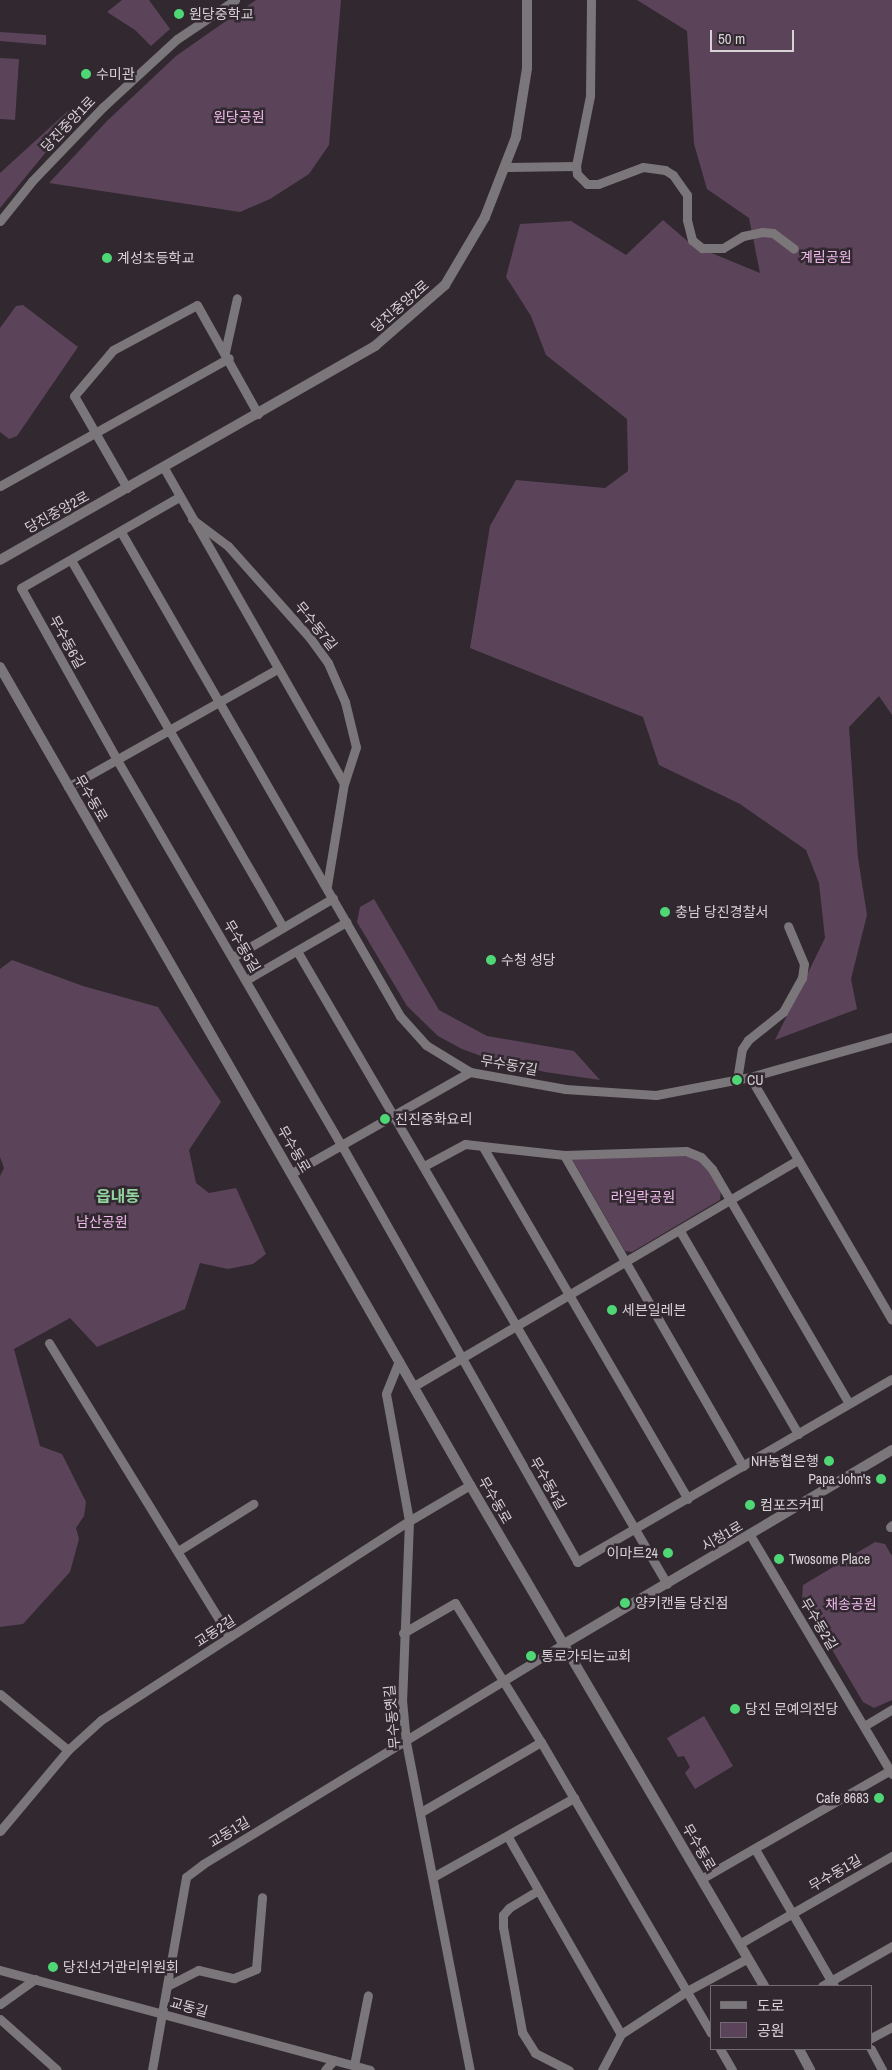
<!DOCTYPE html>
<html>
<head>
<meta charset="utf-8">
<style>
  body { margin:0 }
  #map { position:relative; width:892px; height:2070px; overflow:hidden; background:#312830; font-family:"Archivo Narrow","Noto Sans KR",sans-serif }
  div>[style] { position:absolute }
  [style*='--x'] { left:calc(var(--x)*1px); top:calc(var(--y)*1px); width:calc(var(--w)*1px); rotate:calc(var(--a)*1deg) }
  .green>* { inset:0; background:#5b4459 }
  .minor>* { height:9px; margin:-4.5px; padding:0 4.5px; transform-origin:4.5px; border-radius:4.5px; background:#7b767a }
  .tertiary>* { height:10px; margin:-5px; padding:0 5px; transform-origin:5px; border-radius:5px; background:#7b767a }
  .dots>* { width:14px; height:14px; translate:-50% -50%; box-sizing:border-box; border:2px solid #312830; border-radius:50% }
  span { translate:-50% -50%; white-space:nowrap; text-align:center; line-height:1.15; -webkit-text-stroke:5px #312830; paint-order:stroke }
  .poi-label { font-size:14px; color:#d8d2d7 }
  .left { translate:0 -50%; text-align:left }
  .right { translate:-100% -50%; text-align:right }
  .park-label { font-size:14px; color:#f1baec }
  .street-label { font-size:14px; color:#d8d2d7 }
  .quarter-label { font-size:16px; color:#93d49e; font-weight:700 }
  .legend { position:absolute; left:710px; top:1985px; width:162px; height:65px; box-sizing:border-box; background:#312830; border:1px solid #746c73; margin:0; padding:6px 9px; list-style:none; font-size:15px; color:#d8d2d7 }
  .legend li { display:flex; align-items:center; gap:10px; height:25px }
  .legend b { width:25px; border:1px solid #746c73 }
  .scale { position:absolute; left:710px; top:30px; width:84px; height:22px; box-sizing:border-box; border:2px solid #d8d2d7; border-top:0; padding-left:6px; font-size:15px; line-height:18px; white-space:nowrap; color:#d8d2d7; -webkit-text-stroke:4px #312830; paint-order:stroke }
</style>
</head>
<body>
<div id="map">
  <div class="green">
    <i style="clip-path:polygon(122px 0,149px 0,170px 29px,151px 46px,135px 30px,107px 12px)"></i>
    <i style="clip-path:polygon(256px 0,341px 0,329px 145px,309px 174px,270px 199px,240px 212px,49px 183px,107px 121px,176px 56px)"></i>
    <i style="clip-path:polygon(637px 0,892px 0,892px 715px,879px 696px,849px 727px,858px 858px,867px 915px,851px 979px,857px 1009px,775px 1040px,825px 938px,819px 883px,806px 850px,740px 804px,659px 765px,643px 717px,470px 648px,490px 526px,516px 480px,605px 488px,628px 471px,627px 419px,546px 355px,531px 316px,506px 277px,520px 224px,571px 221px,626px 255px,663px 220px,692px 245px,760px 273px,749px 218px,707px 189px,694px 144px,687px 31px)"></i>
    <i style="clip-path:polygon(0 32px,46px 35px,46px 45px,0 41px)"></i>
    <i style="clip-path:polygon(0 58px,19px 59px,15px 120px,0 119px)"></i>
    <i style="clip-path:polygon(68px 111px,74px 118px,0 208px,0 173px)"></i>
    <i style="clip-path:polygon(23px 305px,78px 347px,17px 436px,9px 439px,0 432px,0 328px,16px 306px)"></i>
    <i style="clip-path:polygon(374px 899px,439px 1010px,487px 1036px,574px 1051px,600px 1080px,545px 1072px,492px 1060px,462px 1049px,438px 1036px,407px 1006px,357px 922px,360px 907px)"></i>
    <i style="clip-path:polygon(12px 960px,83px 986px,158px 1007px,221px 1102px,189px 1150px,196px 1183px,209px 1193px,236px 1188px,266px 1254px,253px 1264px,228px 1269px,200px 1263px,185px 1309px,97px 1347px,70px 1318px,14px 1349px,40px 1446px,62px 1454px,86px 1502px,84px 1516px,76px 1528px,79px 1539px,70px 1572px,23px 1624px,0 1627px,0 1176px,4px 1168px,0 1157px,0 969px)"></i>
    <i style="clip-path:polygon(685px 1152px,706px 1165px,721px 1190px,720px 1200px,632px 1252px,625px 1251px,572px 1159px)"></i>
    <i style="clip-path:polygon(875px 1542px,885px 1544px,892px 1556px,892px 1700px,874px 1708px,863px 1702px,802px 1599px,803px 1585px)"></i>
    <i style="clip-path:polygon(704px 1716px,733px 1766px,695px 1789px,685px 1773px,690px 1767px,684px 1756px,678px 1757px,667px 1738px)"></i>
  </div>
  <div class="minor">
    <i style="--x:576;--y:166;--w:8;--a:83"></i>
    <i style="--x:577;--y:174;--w:14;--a:45"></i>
    <i style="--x:587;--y:184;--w:11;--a:0"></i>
    <i style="--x:598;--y:184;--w:48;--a:-20.7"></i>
    <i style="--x:643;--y:167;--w:22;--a:8"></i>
    <i style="--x:665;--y:170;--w:9;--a:32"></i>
    <i style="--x:673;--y:175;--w:24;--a:55"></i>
    <i style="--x:687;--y:195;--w:25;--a:90"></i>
    <i style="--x:687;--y:220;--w:21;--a:76"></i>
    <i style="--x:692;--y:240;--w:13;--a:39"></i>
    <i style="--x:702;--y:248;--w:21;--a:0"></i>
    <i style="--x:723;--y:248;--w:23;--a:-31"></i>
    <i style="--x:743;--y:236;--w:19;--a:-12"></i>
    <i style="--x:762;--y:232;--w:11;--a:5"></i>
    <i style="--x:773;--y:233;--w:26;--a:37"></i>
    <i style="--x:505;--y:167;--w:71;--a:-0.8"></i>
    <i style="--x:576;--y:166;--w:71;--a:-78.7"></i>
    <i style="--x:590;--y:96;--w:96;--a:-89.4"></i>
    <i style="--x:0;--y:221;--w:51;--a:-51.3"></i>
    <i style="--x:32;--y:181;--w:103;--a:-46.2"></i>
    <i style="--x:103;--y:107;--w:100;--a:-42.6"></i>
    <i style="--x:177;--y:39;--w:70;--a:-33.9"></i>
    <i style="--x:225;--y:352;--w:55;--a:-77.5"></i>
    <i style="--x:164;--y:468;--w:363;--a:60.3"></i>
    <i style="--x:0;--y:486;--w:262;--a:-29.2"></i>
    <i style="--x:127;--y:488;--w:106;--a:-119.9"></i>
    <i style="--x:74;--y:396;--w:60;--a:-49.7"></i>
    <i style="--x:113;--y:350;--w:95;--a:-28.2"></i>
    <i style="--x:197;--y:305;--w:125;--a:60.8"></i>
    <i style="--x:179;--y:497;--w:182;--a:150.1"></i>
    <i style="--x:21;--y:588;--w:197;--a:60.8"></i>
    <i style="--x:117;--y:760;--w:447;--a:59.8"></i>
    <i style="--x:342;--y:1146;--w:478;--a:60.5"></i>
    <i style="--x:577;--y:1562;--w:364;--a:-30.2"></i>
    <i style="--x:192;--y:519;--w:45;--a:36.9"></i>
    <i style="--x:228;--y:546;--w:123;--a:48.3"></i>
    <i style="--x:310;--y:638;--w:31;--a:54"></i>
    <i style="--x:328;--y:663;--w:43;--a:66.4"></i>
    <i style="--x:345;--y:702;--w:46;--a:76.3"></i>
    <i style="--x:356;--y:747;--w:38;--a:108"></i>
    <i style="--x:344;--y:783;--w:104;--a:99.4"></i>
    <i style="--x:121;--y:532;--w:559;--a:60.04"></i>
    <i style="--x:400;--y:1016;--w:39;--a:48"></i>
    <i style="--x:426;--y:1045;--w:52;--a:31.5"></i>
    <i style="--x:470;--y:1072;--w:97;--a:10.1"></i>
    <i style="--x:565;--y:1089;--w:91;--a:3.8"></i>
    <i style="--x:656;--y:1095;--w:96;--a:-10.8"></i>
    <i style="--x:750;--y:1077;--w:148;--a:-15.7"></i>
    <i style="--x:71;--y:560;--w:424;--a:60"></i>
    <i style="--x:68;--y:787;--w:240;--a:-29.4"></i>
    <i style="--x:297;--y:951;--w:733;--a:59.69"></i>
    <i style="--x:233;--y:957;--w:116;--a:-30.5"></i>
    <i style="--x:246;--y:980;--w:116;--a:-30.1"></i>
    <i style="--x:750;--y:1077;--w:281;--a:59.7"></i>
    <i style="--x:737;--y:1080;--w:31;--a:-81"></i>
    <i style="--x:742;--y:1049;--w:11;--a:-56"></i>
    <i style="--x:748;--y:1040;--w:45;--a:-38.7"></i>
    <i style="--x:783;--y:1012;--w:39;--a:-61"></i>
    <i style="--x:802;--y:978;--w:14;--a:-82"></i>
    <i style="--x:804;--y:964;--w:41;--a:-112.8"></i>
    <i style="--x:483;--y:1147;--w:407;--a:59.8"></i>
    <i style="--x:564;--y:1155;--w:359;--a:60.1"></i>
    <i style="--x:424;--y:1166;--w:47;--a:-28.2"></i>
    <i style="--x:465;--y:1144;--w:100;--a:6.3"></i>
    <i style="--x:564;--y:1155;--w:122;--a:-1.9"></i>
    <i style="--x:686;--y:1151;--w:16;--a:22"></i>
    <i style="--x:701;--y:1157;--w:16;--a:47"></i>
    <i style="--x:712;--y:1169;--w:271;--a:59.7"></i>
    <i style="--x:292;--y:1173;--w:205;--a:-29.6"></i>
    <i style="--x:680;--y:1231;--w:235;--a:59.8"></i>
    <i style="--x:49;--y:1343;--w:345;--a:58.4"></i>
    <i style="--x:399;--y:1361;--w:35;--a:112"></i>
    <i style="--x:386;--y:1394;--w:129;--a:79.7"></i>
    <i style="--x:409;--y:1521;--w:179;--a:92.2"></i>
    <i style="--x:402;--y:1700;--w:42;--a:84.6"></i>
    <i style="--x:406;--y:1742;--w:334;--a:79"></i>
    <i style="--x:414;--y:1386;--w:446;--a:-30.5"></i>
    <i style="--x:890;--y:1527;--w:3;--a:-45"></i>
    <i style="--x:750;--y:1535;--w:278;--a:59.3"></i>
    <i style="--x:178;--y:1551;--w:89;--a:-32.1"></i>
    <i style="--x:403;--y:1633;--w:60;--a:-30"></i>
    <i style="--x:455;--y:1603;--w:163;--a:58.3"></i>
    <i style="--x:541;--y:1742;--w:337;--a:59.7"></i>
    <i style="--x:0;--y:1694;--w:88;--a:39.5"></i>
    <i style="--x:864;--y:1726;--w:33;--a:-31"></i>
    <i style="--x:421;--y:1812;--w:139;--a:-30.3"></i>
    <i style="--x:0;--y:1831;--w:106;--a:-50"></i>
    <i style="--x:68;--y:1750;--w:45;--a:-42.3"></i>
    <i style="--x:101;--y:1720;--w:367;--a:-32.9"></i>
    <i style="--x:409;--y:1521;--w:71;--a:-30.5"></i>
    <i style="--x:508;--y:1837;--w:227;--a:60.2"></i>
    <i style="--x:755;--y:1849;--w:158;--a:60"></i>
    <i style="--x:433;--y:1877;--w:162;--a:-29.3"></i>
    <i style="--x:701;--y:1879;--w:220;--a:-29.9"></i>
    <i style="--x:537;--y:1891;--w:33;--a:149"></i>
    <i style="--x:509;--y:1908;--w:9;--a:131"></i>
    <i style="--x:503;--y:1915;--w:12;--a:90"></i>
    <i style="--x:503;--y:1927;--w:107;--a:79.7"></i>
    <i style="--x:522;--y:2032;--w:25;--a:58"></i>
    <i style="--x:535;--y:2053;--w:38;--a:27"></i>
    <i style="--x:739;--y:1944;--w:177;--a:-29.9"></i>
    <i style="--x:0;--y:1970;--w:383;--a:15.1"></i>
    <i style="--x:169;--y:1985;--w:33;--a:-27"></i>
    <i style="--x:198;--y:1970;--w:37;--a:13"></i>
    <i style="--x:234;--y:1978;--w:24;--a:-22"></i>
    <i style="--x:256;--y:1969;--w:72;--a:-85.2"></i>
    <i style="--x:822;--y:1986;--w:81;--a:-29.7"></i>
    <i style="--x:0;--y:2004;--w:43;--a:-35.5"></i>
    <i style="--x:0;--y:2019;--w:76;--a:41.8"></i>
    <i style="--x:871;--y:2038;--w:24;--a:-28"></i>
    <i style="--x:720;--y:2049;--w:24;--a:60"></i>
    <i style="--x:871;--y:2049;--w:24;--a:62"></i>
    <i style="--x:354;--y:2065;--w:71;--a:-78.7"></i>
    <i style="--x:152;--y:2070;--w:196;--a:-80"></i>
    <i style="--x:186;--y:1877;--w:21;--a:-37"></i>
    <i style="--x:203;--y:1864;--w:423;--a:-31.4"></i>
    <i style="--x:325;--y:2070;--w:13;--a:-48"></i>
    <i style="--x:602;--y:2070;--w:41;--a:-62.2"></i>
    <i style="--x:621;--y:2034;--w:79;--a:-33.1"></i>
    <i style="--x:687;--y:1991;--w:69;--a:-28.4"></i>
  </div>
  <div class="tertiary">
    <i style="--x:0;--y:560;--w:432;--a:-29.7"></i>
    <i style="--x:375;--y:346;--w:93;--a:-41.1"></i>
    <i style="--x:445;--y:285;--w:79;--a:-59.5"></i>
    <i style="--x:485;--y:217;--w:86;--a:-68.8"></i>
    <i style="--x:516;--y:137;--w:70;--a:-80.9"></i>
    <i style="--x:527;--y:68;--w:68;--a:-90"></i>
    <i style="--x:0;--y:667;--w:943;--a:60.12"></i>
    <i style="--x:470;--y:1485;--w:581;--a:59.59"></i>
    <i style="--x:564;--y:1644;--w:381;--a:-30.6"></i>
    <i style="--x:799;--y:2049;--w:24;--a:62"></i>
  </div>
  <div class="dots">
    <i style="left:179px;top:14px;background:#4fd675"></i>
    <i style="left:86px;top:74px;background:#4fd675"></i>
    <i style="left:107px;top:258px;background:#4fd675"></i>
    <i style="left:665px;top:912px;background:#4fd675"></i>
    <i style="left:491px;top:960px;background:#4fd675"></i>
    <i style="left:737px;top:1080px;background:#4fd675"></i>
    <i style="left:385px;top:1119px;background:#4fd675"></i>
    <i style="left:612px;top:1310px;background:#4fd675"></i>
    <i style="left:829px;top:1461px;background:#4fd675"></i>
    <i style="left:881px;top:1479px;background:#4fd675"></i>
    <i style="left:750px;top:1505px;background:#4fd675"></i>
    <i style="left:668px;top:1553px;background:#4fd675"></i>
    <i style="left:779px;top:1559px;background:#4fd675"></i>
    <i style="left:625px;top:1603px;background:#4fd675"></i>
    <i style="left:531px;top:1656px;background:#4fd675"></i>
    <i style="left:735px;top:1709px;background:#4fd675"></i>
    <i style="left:879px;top:1798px;background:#4fd675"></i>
    <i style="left:53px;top:1967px;background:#4fd675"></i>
  </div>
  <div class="poi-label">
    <span class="left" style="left:189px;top:14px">원당중학교</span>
    <span class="left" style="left:96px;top:74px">수미관</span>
    <span class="left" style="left:117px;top:258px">계성초등학교</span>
    <span class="left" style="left:675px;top:912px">충남 당진경찰서</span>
    <span class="left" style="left:501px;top:960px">수청 성당</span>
    <span class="left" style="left:747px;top:1080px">CU</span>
    <span class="left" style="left:395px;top:1119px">진진중화요리</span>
    <span class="left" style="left:622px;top:1310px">세븐일레븐</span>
    <span class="right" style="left:819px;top:1461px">NH농협은행</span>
    <span class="right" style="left:871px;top:1479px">Papa John's</span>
    <span class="left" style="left:760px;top:1505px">컴포즈커피</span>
    <span class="right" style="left:658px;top:1553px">이마트24</span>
    <span class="left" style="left:789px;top:1559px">Twosome Place</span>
    <span class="left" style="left:635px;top:1603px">양키캔들 당진점</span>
    <span class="left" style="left:541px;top:1656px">통로가되는교회</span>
    <span class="left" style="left:745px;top:1709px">당진 문예의전당</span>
    <span class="right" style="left:869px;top:1798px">Cafe 8683</span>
    <span class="left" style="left:63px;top:1967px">당진선거관리위원회</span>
  </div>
  <div class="park-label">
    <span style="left:239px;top:117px">원당공원</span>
    <span style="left:826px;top:257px">계림공원</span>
    <span style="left:643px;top:1197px">라일락공원</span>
    <span style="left:102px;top:1222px">남산공원</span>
    <span style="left:851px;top:1604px">채송공원</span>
  </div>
  <div class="street-label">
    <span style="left:68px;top:124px;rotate:-46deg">당진중앙1로</span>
    <span style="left:400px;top:306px;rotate:-41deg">당진중앙2로</span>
    <span style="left:57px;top:512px;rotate:-29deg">당진중앙2로</span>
    <span style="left:316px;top:626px;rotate:51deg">무수동7길</span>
    <span style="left:67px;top:642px;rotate:61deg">무수동6길</span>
    <span style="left:91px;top:798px;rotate:60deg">무수동로</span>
    <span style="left:242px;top:946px;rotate:60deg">무수동5길</span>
    <span style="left:509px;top:1065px;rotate:10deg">무수동7길</span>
    <span style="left:294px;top:1149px;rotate:60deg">무수동로</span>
    <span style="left:548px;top:1483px;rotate:60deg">무수동4길</span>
    <span style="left:495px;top:1500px;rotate:60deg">무수동로</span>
    <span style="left:722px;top:1536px;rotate:-30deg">시청1로</span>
    <span style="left:819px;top:1624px;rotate:59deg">무수동2길</span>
    <span style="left:215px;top:1631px;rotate:-33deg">교동2길</span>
    <span style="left:392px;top:1717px;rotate:-95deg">무수동옛길</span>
    <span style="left:229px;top:1832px;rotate:-31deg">교동1길</span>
    <span style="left:699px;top:1847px;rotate:60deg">무수동로</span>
    <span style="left:835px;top:1873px;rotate:-30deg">무수동1길</span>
    <span style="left:189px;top:2007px;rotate:15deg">교동길</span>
  </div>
  <div class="quarter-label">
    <span style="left:118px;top:1196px">읍내동</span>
  </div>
  <ul class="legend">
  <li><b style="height:6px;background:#7b767a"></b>도로</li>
  <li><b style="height:14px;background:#5b4459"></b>공원</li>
  </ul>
  <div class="scale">50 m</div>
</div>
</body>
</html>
